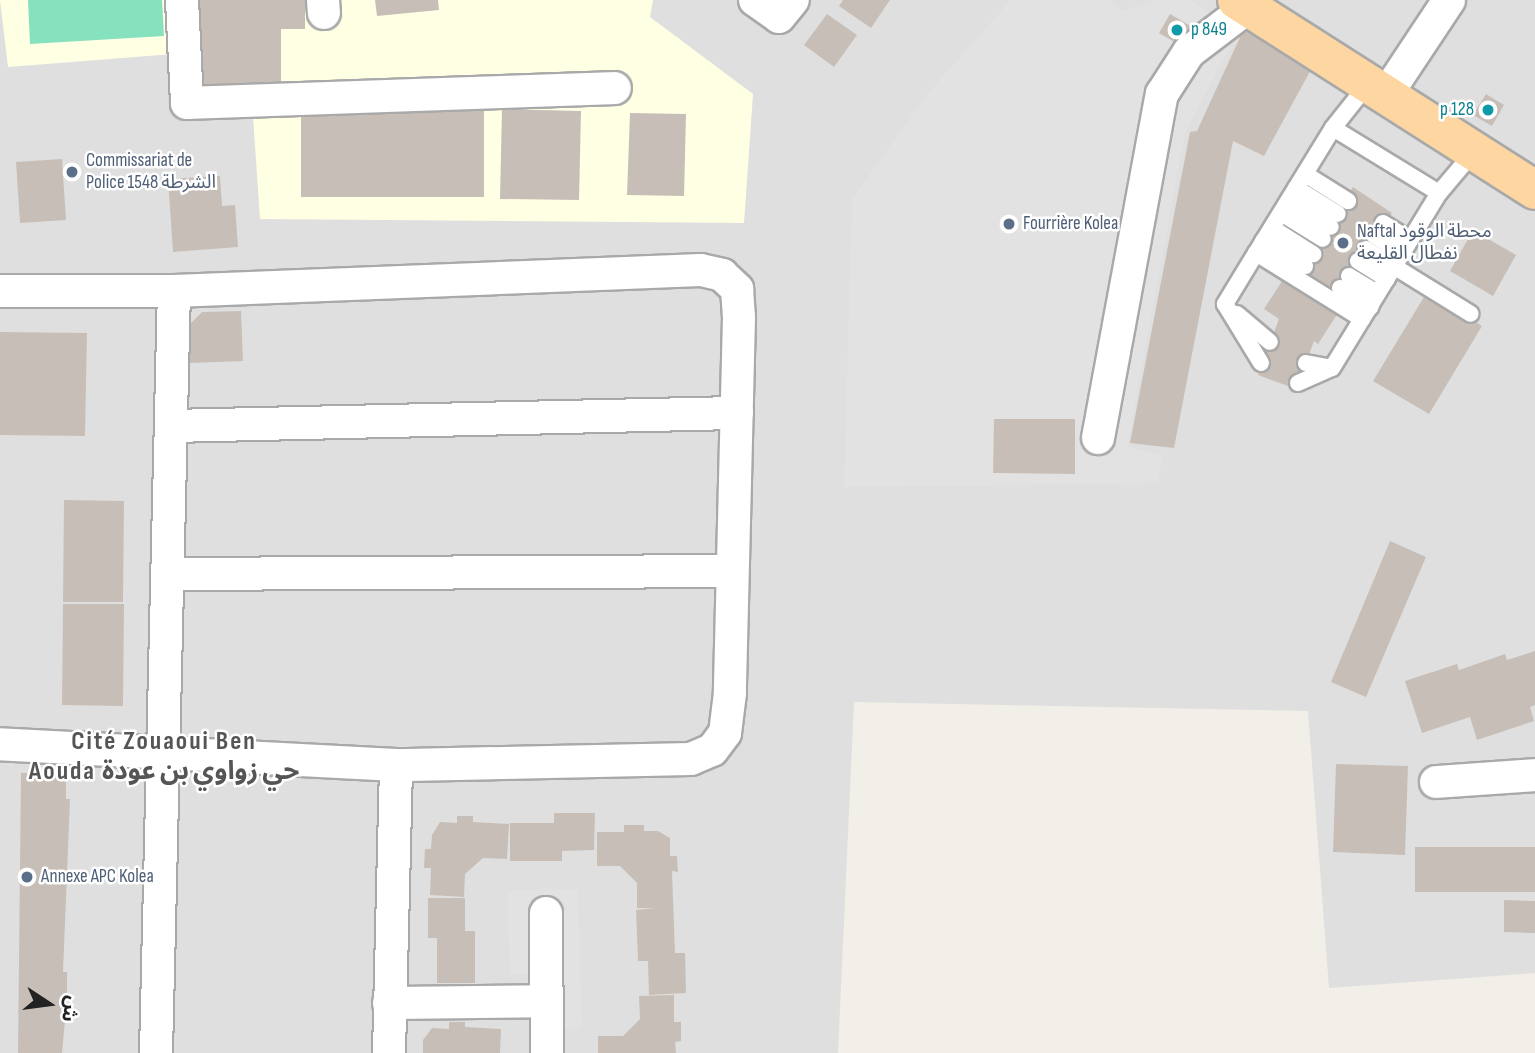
<!DOCTYPE html>
<html>
<head>
<meta charset="utf-8">
<style>
  body { margin:0 }
  #map { position:relative; width:1535px; height:1053px; overflow:hidden; background:#f2efe8; font-family:"Sofia Sans Condensed","Noto Sans Arabic",sans-serif }
  div>[style] { position:absolute }
  [style*='--x'] { left:calc(var(--x)*1px); top:calc(var(--y)*1px); width:calc(var(--w)*1px); rotate:calc(var(--a)*1deg) }
  .residential>* { inset:0; background:#e0dfdf }
  .education>* { inset:0; background:#ffffe4 }
  .pitch>* { inset:0; background:#86e1be }
  .parking>* { inset:0; background:#e2e2e2 }
  .building>* { inset:0; background:#c7bfb7 }
  .roads { filter:drop-shadow(2px 0 #a9a9a9) drop-shadow(-2px 0 #a9a9a9) drop-shadow(0 2px #a9a9a9) drop-shadow(0 -2px #a9a9a9) }
  .lane>* { height:16px; margin:-8px; padding:0 8px; transform-origin:8px; border-radius:8px; background:#fff }
  .street>* { height:32px; margin:-16px; padding:0 16px; transform-origin:16px; border-radius:16px; background:#fff }
  .primary>* { height:38px; margin:-19px; padding:0 19px; transform-origin:19px; border-radius:19px; background:#fdd6a2 }
  .dots>* { width:19px; height:19px; translate:-50% -50%; box-sizing:border-box; border:4px solid #fff; border-radius:50% }
  span { translate:-50% -50%; white-space:nowrap; text-align:center; line-height:1.15; -webkit-text-stroke:5px #fff; paint-order:stroke }
  .culture-label { font-size:19px; color:#0d838f }
  .left { translate:0 -50%; text-align:left }
  .right { translate:-100% -50%; text-align:right }
  .service-label { font-size:19px; color:#4e5e75 }
  .district-label { font-size:26px; color:#555; font-weight:700; letter-spacing:2px }
  .north { position:absolute; left:14px; top:969px; width:70px; height:70px; -webkit-text-stroke:5px #fff; paint-order:stroke; rotate:103deg; font-size:19px; font-weight:700; line-height:28px; text-align:center; color:#222 }
  .north::after { content:''; display:block; margin:auto; width:24px; height:32px; background:#222; clip-path:polygon(50% 0,100% 100%,50% 72%,0 100%) }
</style>
</head>
<body>
<div id="map">
  <div class="residential">
    <i style="clip-path:polygon(0 0,1535px 0,1535px 973px,1329px 988px,1308px 711px,854px 702px,838px 1053px,0 1053px)"></i>
  </div>
  <div class="education">
    <i style="clip-path:polygon(0 0,653px 0,650px 17px,753px 94px,744px 223px,260px 219px,253px 117px,178px 120px,173px 54px,8px 67px)"></i>
  </div>
  <div class="pitch">
    <i style="clip-path:polygon(28px 0,162px 0,164px 36px,30px 44px)"></i>
  </div>
  <div class="parking">
    <i style="clip-path:polygon(1011px 0,1110px 0,1123px 11px,1156px 0,1190px 0,1239px 29px,1185px 133px,1127px 447px,1163px 455px,1158px 483px,844px 487px,852px 199px,929px 92px)"></i>
    <i style="clip-path:polygon(578px 889px,582px 1027px,558px 1028px,556px 983px,530px 984px,529px 974px,510px 975px,507px 891px)"></i>
  </div>
  <div class="building">
    <i style="clip-path:polygon(197px 0,305px 0,305px 29px,281px 29px,281px 84px,199px 86px)"></i>
    <i style="clip-path:polygon(375px 0,438px 0,439px 10px,377px 16px)"></i>
    <i style="clip-path:polygon(843px 0,890px 0,871px 28px,839px 6px)"></i>
    <i style="clip-path:polygon(827px 14px,857px 35px,834px 67px,804px 45px)"></i>
    <i style="clip-path:polygon(1170px 14px,1194px 28px,1183px 47px,1159px 33px)"></i>
    <i style="clip-path:polygon(1247px 22px,1314px 64px,1264px 156px,1233px 141px,1174px 448px,1130px 443px,1190px 132px,1197px 131px)"></i>
    <i style="clip-path:polygon(1486px 94px,1504px 105px,1492px 126px,1473px 115px)"></i>
    <i style="clip-path:polygon(301px 109px,484px 109px,484px 197px,301px 197px)"></i>
    <i style="clip-path:polygon(502px 109px,581px 111px,579px 200px,500px 199px)"></i>
    <i style="clip-path:polygon(630px 113px,686px 114px,684px 196px,627px 195px)"></i>
    <i style="clip-path:polygon(62px 159px,66px 220px,20px 223px,16px 162px)"></i>
    <i style="clip-path:polygon(220px 176px,222px 206px,235px 205px,238px 247px,173px 252px,168px 179px)"></i>
    <i style="clip-path:polygon(1353px 187px,1392px 213px,1330px 308px,1338px 313px,1318px 344px,1314px 341px,1296px 389px,1258px 375px,1279px 319px,1264px 309px,1284px 278px,1291px 283px)"></i>
    <i style="clip-path:polygon(1473px 230px,1516px 255px,1493px 296px,1450px 271px)"></i>
    <i style="clip-path:polygon(1427px 292px,1482px 326px,1429px 414px,1373px 381px)"></i>
    <i style="clip-path:polygon(241px 311px,243px 361px,190px 363px,188px 326px,202px 312px)"></i>
    <i style="clip-path:polygon(0 332px,87px 333px,85px 436px,0 435px)"></i>
    <i style="clip-path:polygon(994px 419px,1075px 419px,1075px 474px,993px 473px)"></i>
    <i style="clip-path:polygon(64px 500px,124px 501px,123px 602px,63px 602px)"></i>
    <i style="clip-path:polygon(1390px 541px,1426px 557px,1366px 697px,1331px 682px)"></i>
    <i style="clip-path:polygon(63px 604px,124px 604px,123px 706px,62px 705px)"></i>
    <i style="clip-path:polygon(1535px 651px,1535px 705px,1530px 707px,1534px 721px,1477px 740px,1470px 717px,1422px 733px,1405px 681px,1457px 664px,1459px 670px,1505px 654px,1507px 660px)"></i>
    <i style="clip-path:polygon(1336px 764px,1408px 766px,1405px 855px,1333px 852px)"></i>
    <i style="clip-path:polygon(21px 773px,66px 773px,66px 799px,70px 799px,63px 972px,67px 972px,67px 999px,62px 1053px,18px 1053px)"></i>
    <i style="clip-path:polygon(554px 813px,595px 813px,594px 850px,562px 851px,562px 861px,510px 861px,510px 823px,554px 823px)"></i>
    <i style="clip-path:polygon(457px 816px,473px 816px,473px 822px,509px 824px,507px 859px,483px 858px,465px 874px,464px 897px,430px 895px,431px 868px,424px 868px,425px 849px,431px 849px,432px 835px,440px 822px,457px 823px)"></i>
    <i style="clip-path:polygon(624px 825px,644px 825px,644px 831px,658px 831px,670px 838px,670px 856px,677px 856px,678px 872px,672px 871px,675px 953px,685px 953px,686px 993px,649px 995px,648px 961px,638px 961px,636px 910px,655px 908px,637px 908px,637px 883px,620px 866px,597px 866px,597px 832px,624px 832px)"></i>
    <i style="clip-path:polygon(1415px 847px,1535px 847px,1535px 892px,1415px 892px)"></i>
    <i style="clip-path:polygon(428px 898px,465px 898px,465px 931px,475px 931px,475px 983px,437px 983px,437px 938px,428px 938px)"></i>
    <i style="clip-path:polygon(1504px 900px,1535px 901px,1535px 933px,1504px 932px)"></i>
    <i style="clip-path:polygon(674px 995px,674px 1022px,681px 1022px,681px 1041px,675px 1042px,676px 1053px,598px 1053px,598px 1036px,623px 1036px,640px 1019px,639px 996px)"></i>
    <i style="clip-path:polygon(449px 1022px,465px 1022px,465px 1027px,501px 1029px,500px 1053px,423px 1053px,423px 1040px,432px 1028px,449px 1029px)"></i>
  </div>
  <div class="roads">
    <div class="lane">
      <i style="--x:1368;--y:84;--w:56;--a:128.5"></i>
      <i style="--x:1333;--y:128;--w:147;--a:121.6"></i>
      <i style="--x:1256;--y:253;--w:125;--a:31.9"></i>
      <i style="--x:1362;--y:319;--w:148;--a:-58.6"></i>
      <i style="--x:1439;--y:193;--w:51;--a:-49.8"></i>
      <i style="--x:1333;--y:128;--w:124;--a:31.5"></i>
      <i style="--x:1305;--y:174;--w:51;--a:32.1"></i>
      <i style="--x:1296;--y:188;--w:49;--a:31.8"></i>
      <i style="--x:1289;--y:201;--w:49;--a:31.8"></i>
      <i style="--x:1281;--y:213;--w:49;--a:31.8"></i>
      <i style="--x:1383;--y:223;--w:32;--a:32"></i>
      <i style="--x:1272;--y:228;--w:49;--a:32.4"></i>
      <i style="--x:1374;--y:235;--w:33;--a:33"></i>
      <i style="--x:1263;--y:241;--w:49;--a:30.8"></i>
      <i style="--x:1366;--y:249;--w:123;--a:31.8"></i>
      <i style="--x:1256;--y:253;--w:60;--a:121.3"></i>
      <i style="--x:1225;--y:304;--w:69;--a:58.6"></i>
      <i style="--x:1358;--y:261;--w:34;--a:32"></i>
      <i style="--x:1349;--y:276;--w:33;--a:31"></i>
      <i style="--x:1340;--y:288;--w:36;--a:32"></i>
      <i style="--x:1237;--y:314;--w:43;--a:40.3"></i>
      <i style="--x:1306;--y:363;--w:26;--a:11"></i>
      <i style="--x:1298;--y:383;--w:37;--a:-24"></i>
      <i style="--x:1332;--y:368;--w:57;--a:-58.5"></i>
    </div>
    <div class="street">
      <i style="--x:182;--y:0;--w:103;--a:87.2"></i>
      <i style="--x:187;--y:103;--w:428;--a:-2"></i>
      <i style="--x:323;--y:0;--w:13;--a:86"></i>
      <i style="--x:755;--y:0;--w:29;--a:35"></i>
      <i style="--x:779;--y:17;--w:22;--a:-51"></i>
      <i style="--x:1386;--y:95;--w:114;--a:-56.4"></i>
      <i style="--x:0;--y:291;--w:174;--a:0"></i>
      <i style="--x:174;--y:291;--w:527;--a:-2.28"></i>
      <i style="--x:701;--y:270;--w:22;--a:13"></i>
      <i style="--x:722;--y:275;--w:21;--a:43"></i>
      <i style="--x:737;--y:289;--w:28;--a:86"></i>
      <i style="--x:739;--y:317;--w:376;--a:91.4"></i>
      <i style="--x:730;--y:693;--w:40;--a:97.1"></i>
      <i style="--x:725;--y:733;--w:21;--a:127"></i>
      <i style="--x:712;--y:750;--w:23;--a:157"></i>
      <i style="--x:691;--y:759;--w:295;--a:178.8"></i>
      <i style="--x:396;--y:765;--w:397;--a:-177"></i>
      <i style="--x:171;--y:426;--w:566;--a:-1.32"></i>
      <i style="--x:1098;--y:438;--w:350;--a:-79.5"></i>
      <i style="--x:1162;--y:94;--w:50;--a:-57.3"></i>
      <i style="--x:1189;--y:52;--w:74;--a:-37.3"></i>
      <i style="--x:167;--y:574;--w:565;--a:-0.3"></i>
      <i style="--x:1436;--y:782;--w:99;--a:-4"></i>
      <i style="--x:546;--y:913;--w:140;--a:89.6"></i>
      <i style="--x:389;--y:1003;--w:157;--a:-0.7"></i>
      <i style="--x:156;--y:1053;--w:762;--a:-88.65"></i>
      <i style="--x:389;--y:1053;--w:288;--a:-88.6"></i>
    </div>
    <div class="primary">
      <i style="--x:1237;--y:0;--w:353;--a:32.5"></i>
    </div>
  </div>
  <div class="dots">
    <i style="left:1177px;top:30px;background:#0f9aa8"></i>
    <i style="left:1488px;top:110px;background:#0f9aa8"></i>
    <i style="left:72px;top:172px;background:#5c6f8a"></i>
    <i style="left:1009px;top:224px;background:#5c6f8a"></i>
    <i style="left:1343px;top:243px;background:#5c6f8a"></i>
    <i style="left:27px;top:877px;background:#5c6f8a"></i>
  </div>
  <div class="culture-label">
    <span class="left" style="left:1191px;top:30px">p 849</span>
    <span class="right" style="left:1474px;top:110px">p 128</span>
  </div>
  <div class="service-label">
    <span class="left" style="left:86px;top:172px">Commissariat de<br>Police 1548 الشرطة</span>
    <span class="left" style="left:1023px;top:224px">Fourrière Kolea</span>
    <span class="left" style="left:1357px;top:243px">Naftal محطة الوقود<br>نفطال القليعة</span>
    <span class="left" style="left:41px;top:877px">Annexe APC Kolea</span>
  </div>
  <div class="district-label">
    <span style="left:164px;top:757px">Cité Zouaoui Ben<br>Aouda حي زواوي بن عودة</span>
  </div>
  <div class="north">ش</div>
</div>
</body>
</html>
